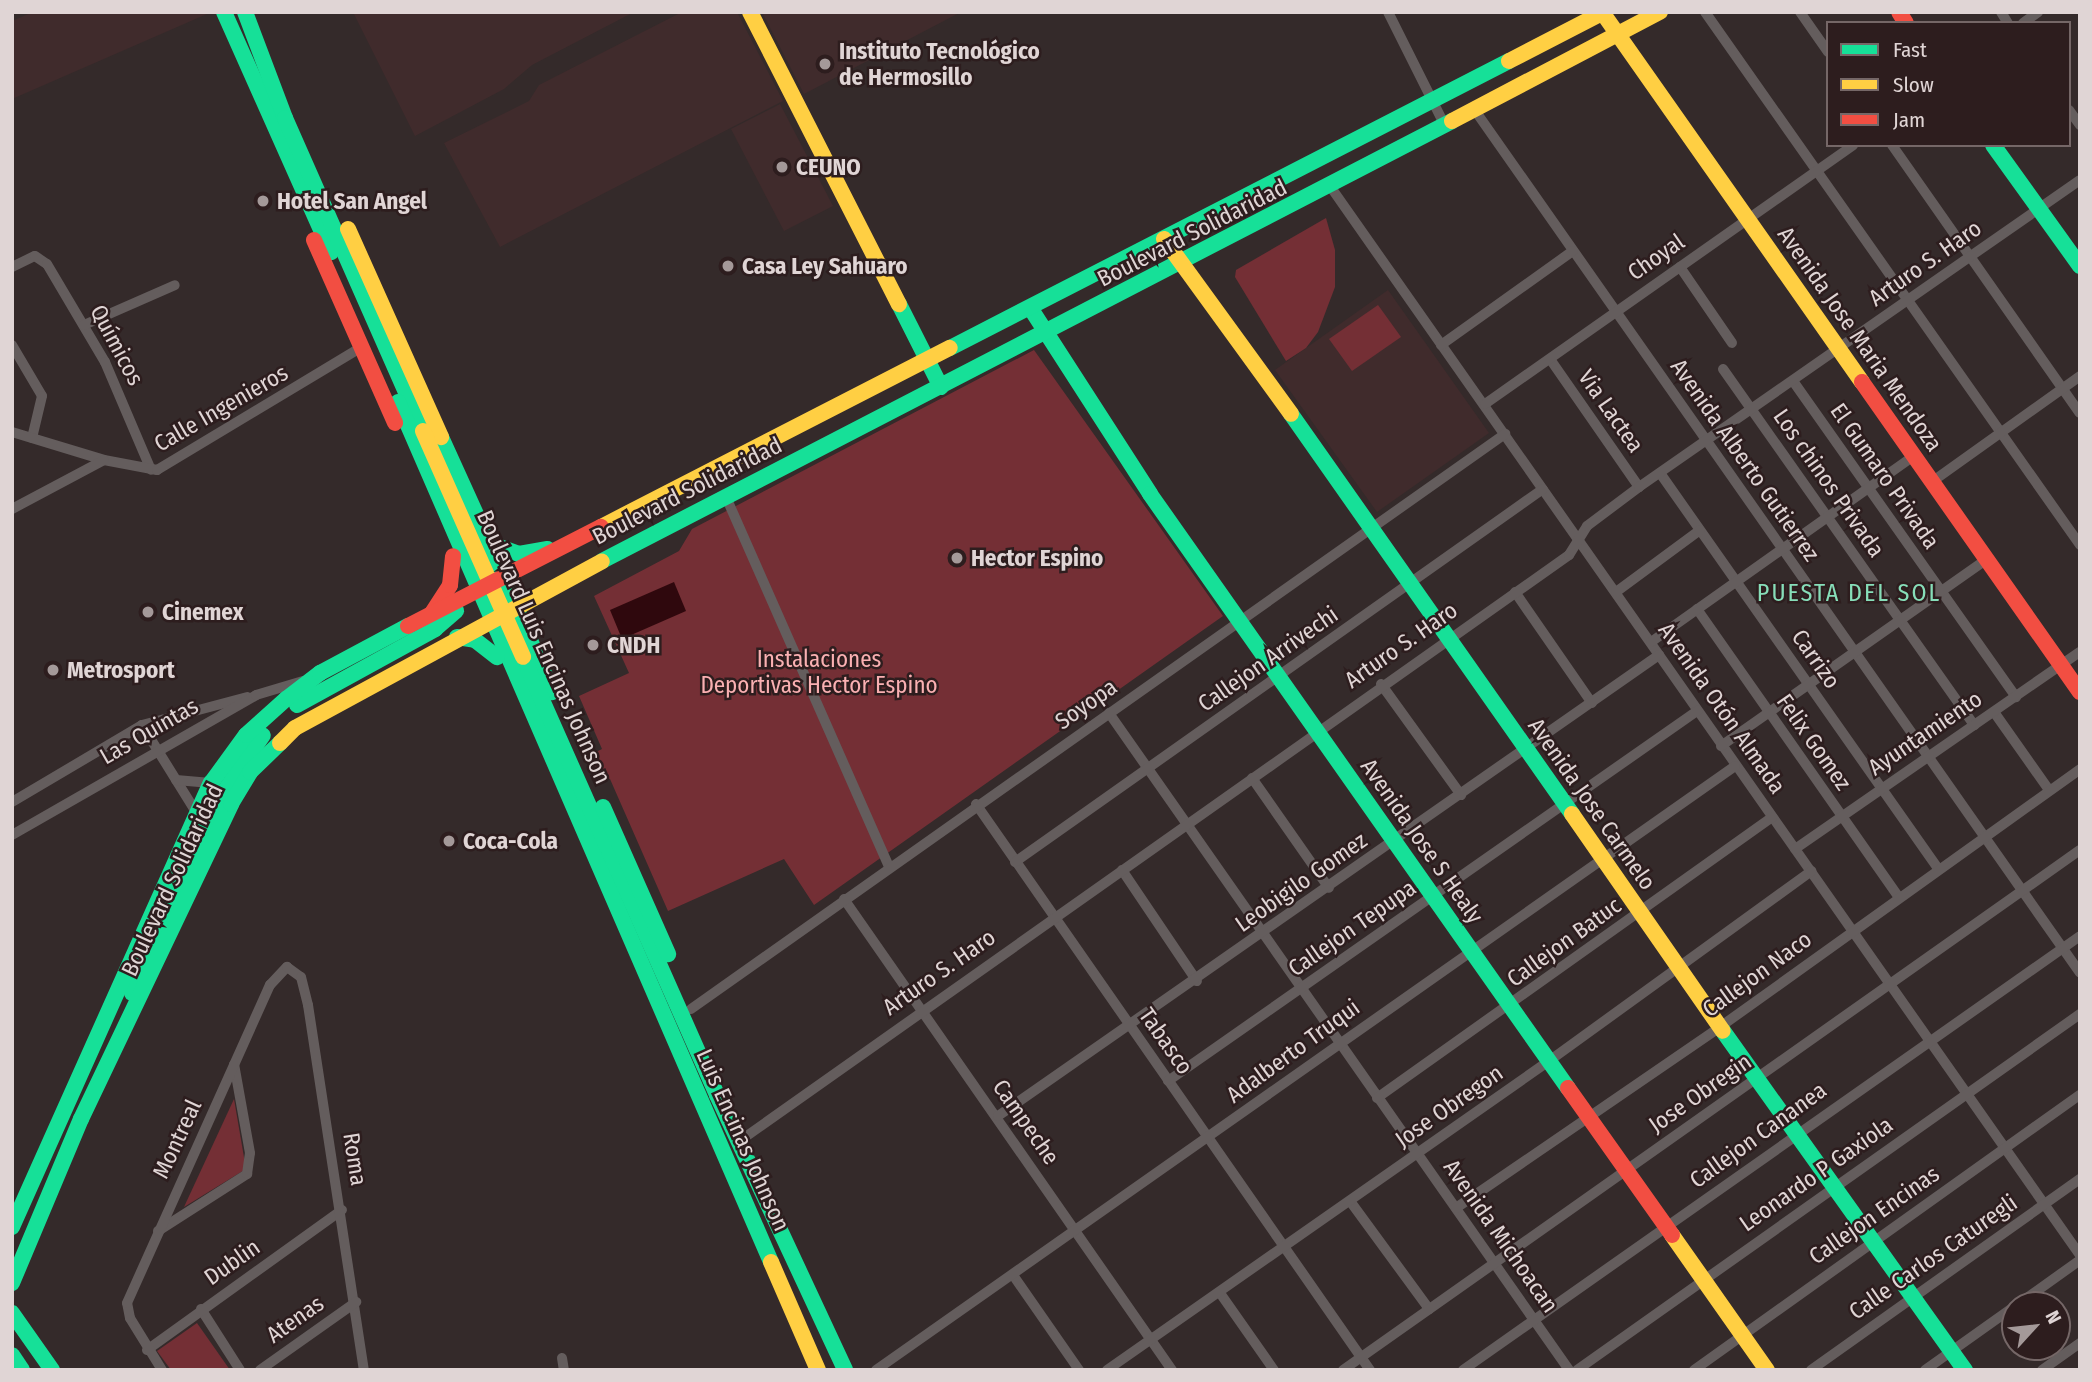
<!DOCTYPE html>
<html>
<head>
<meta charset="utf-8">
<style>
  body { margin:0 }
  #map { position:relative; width:2092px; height:1382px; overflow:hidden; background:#342a2a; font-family:"Fira Sans Condensed",sans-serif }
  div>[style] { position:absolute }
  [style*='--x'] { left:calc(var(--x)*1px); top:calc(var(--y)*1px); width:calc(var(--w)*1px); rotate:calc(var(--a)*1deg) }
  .built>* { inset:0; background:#402b2c }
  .green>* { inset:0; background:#742f35 }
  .water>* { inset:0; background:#2f080d }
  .street>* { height:10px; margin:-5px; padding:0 5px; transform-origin:5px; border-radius:5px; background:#645d5d }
  .fast>* { height:16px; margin:-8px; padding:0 8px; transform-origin:8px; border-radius:8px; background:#16e098 }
  .slow>* { height:16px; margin:-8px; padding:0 8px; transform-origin:8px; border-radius:8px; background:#ffcf43 }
  .jam>* { height:16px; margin:-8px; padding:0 8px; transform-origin:8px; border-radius:8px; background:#f24e42 }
  .dots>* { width:19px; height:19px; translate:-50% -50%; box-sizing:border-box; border:4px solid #2d1d1e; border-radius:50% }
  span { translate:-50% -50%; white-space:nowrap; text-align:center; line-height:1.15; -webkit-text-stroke:5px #2d1d1e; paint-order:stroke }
  .poi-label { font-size:23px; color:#e0d5d5; font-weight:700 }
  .left { translate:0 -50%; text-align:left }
  .street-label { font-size:23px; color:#e0d5d5 }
  .park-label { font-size:23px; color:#fab0b2 }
  .neighbourhood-label { font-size:24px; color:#87deb9; letter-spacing:2px }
  .frame { position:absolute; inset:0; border:14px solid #e0d5d5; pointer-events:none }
  .legend { position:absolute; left:1826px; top:21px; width:245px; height:126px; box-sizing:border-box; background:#2d1d1e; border:2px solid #756767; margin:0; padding:9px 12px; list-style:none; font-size:21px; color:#e0d5d5 }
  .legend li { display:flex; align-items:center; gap:14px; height:35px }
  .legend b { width:35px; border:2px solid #756767 }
  .north { position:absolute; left:2001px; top:1291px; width:70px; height:70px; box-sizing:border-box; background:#2d1d1e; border:2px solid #756767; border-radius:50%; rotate:63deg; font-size:19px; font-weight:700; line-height:28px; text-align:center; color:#e0d5d5 }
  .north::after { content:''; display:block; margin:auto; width:24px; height:32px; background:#a49999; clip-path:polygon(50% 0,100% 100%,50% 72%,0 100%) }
</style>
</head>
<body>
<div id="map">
  <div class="built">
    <i style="clip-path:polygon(33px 12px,207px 12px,207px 14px,12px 99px,12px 21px)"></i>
    <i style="clip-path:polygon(353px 12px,634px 12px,532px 65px,504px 89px,415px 136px)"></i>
    <i style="clip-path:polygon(682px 12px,737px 12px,783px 101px,500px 247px,444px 143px,529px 101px,539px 85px)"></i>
    <i style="clip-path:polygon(762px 12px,961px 12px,804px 94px)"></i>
    <i style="clip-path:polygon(780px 104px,833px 206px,784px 231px,731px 129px)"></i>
    <i style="clip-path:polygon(1388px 290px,1489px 433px,1377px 512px,1275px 370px)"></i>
  </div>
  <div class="green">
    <i style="clip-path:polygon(1326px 218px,1335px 250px,1335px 287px,1318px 332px,1306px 348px,1286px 361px,1235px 277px,1236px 270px)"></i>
    <i style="clip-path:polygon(1378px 305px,1401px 337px,1352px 371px,1329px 339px)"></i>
    <i style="clip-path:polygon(1034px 350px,1223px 616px,814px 905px,784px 859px,668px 911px,610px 779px,599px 774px,590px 755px,602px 749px,579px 696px,629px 673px,594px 596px,679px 551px,692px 529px)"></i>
    <i style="clip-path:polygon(234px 1099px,246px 1169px,184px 1207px)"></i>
    <i style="clip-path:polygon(197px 1323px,230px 1370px,171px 1370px,157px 1351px)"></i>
  </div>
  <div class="water">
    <i style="clip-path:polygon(674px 582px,686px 611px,622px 639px,610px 610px)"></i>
  </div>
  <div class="street">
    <i style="--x:1388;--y:12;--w:125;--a:63.4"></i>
    <i style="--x:1705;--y:12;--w:652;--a:54.87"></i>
    <i style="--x:1800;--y:12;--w:49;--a:55"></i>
    <i style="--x:2001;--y:12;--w:13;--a:58"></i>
    <i style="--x:2023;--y:23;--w:19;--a:-36"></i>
    <i style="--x:1474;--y:109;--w:1055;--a:54.95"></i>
    <i style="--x:2069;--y:110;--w:19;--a:54"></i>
    <i style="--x:1892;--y:145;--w:327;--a:55"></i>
    <i style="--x:1330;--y:186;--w:1306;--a:54.95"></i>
    <i style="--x:12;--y:267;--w:25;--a:-26"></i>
    <i style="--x:35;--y:256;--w:14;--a:34"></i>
    <i style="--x:47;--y:264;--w:114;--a:59.4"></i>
    <i style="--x:105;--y:362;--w:117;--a:66.9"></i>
    <i style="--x:1680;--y:267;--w:92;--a:55.6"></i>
    <i style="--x:84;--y:325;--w:99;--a:-23.7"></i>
    <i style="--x:12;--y:345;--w:59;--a:59.5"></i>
    <i style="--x:42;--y:396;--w:43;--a:103.4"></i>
    <i style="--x:1441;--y:345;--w:162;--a:-35.5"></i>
    <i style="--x:1550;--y:359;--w:156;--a:55.2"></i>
    <i style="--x:1723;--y:369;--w:436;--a:54.8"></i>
    <i style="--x:1793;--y:381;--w:387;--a:54.8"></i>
    <i style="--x:1485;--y:404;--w:450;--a:-35.1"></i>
    <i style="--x:12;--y:432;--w:96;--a:16.9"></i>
    <i style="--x:104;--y:460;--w:54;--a:10.7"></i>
    <i style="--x:157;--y:470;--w:239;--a:-31"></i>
    <i style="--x:1660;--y:473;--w:484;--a:54.9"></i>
    <i style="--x:1933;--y:481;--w:181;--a:-35.5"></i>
    <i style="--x:726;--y:497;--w:404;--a:66.2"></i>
    <i style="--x:12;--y:509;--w:104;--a:-28"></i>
    <i style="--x:1515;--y:592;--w:135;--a:55.3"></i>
    <i style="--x:1616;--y:592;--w:104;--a:-36.4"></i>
    <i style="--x:1697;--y:609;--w:352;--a:55"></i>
    <i style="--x:1651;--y:642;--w:324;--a:-35.3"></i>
    <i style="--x:1381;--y:684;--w:137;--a:54.2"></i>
    <i style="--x:1994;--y:712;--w:95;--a:54.8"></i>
    <i style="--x:1109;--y:713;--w:802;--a:55"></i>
    <i style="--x:142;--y:725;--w:102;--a:58.2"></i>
    <i style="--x:1721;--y:746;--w:325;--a:-35.1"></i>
    <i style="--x:1252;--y:778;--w:134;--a:55"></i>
    <i style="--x:176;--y:780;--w:35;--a:5"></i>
    <i style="--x:12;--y:802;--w:151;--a:-30.6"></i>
    <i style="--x:142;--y:725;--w:109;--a:-14.9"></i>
    <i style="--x:976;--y:804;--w:690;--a:55.16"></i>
    <i style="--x:12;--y:835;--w:281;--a:-29.8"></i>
    <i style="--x:256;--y:695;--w:49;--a:-16.6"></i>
    <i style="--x:1795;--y:849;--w:346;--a:-34.7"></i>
    <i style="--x:1015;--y:862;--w:646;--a:-35.24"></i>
    <i style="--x:1122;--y:870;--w:134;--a:56"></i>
    <i style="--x:844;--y:899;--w:574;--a:55.15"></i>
    <i style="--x:691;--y:1009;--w:997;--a:-35.24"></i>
    <i style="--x:1168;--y:1081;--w:646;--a:-34.97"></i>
    <i style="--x:1377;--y:1098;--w:485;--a:-35.4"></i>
    <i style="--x:998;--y:1116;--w:806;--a:-34.89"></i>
    <i style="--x:741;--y:1140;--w:1014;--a:-35.24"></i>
    <i style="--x:1569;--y:555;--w:34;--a:-58"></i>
    <i style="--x:1587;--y:526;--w:65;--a:-36.9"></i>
    <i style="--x:1639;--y:487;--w:537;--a:-34.84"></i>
    <i style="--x:1350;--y:1201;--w:134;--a:53.8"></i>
    <i style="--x:1456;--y:1208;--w:320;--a:-34.4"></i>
    <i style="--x:1720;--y:1027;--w:443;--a:-35.6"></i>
    <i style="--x:158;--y:1231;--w:106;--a:-32.6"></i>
    <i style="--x:247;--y:1174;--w:21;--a:-82"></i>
    <i style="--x:250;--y:1153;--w:90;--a:-100.2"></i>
    <i style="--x:1013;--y:1275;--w:116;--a:55.2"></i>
    <i style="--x:1220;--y:1293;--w:94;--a:55"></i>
    <i style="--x:2017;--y:1305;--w:77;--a:-35.5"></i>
    <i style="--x:201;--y:1309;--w:72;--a:57.4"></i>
    <i style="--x:147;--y:1350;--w:240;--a:-35.7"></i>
    <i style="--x:562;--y:1358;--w:12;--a:81"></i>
    <i style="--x:162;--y:1370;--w:61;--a:-121.6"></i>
    <i style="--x:130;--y:1318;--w:15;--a:-101"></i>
    <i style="--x:127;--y:1303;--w:349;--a:-65.8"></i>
    <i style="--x:270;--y:985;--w:25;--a:-47"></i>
    <i style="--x:287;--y:967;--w:17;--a:36"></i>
    <i style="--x:301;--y:977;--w:29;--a:76"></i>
    <i style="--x:308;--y:1005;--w:369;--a:81.3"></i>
    <i style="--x:260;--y:1370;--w:118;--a:-35.3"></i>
    <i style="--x:876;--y:1370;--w:1050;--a:-35.11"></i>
    <i style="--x:1107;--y:1370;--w:539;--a:-34.96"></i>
    <i style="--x:1549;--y:1061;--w:324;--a:-35.9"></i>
    <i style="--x:1343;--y:1370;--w:902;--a:-35.21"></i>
    <i style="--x:1463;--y:1370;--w:754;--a:-35.12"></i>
    <i style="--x:1577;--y:1370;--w:616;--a:-35.29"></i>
    <i style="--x:1694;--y:1370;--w:474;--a:-35.5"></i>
    <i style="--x:1811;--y:1370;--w:330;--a:-35.4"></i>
    <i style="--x:1925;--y:1370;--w:110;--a:-35.4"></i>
    <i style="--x:2042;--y:1370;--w:47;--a:-35.4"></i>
  </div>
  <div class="fast">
    <i style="--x:224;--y:12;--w:263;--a:66"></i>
    <i style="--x:245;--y:12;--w:113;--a:69.3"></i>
    <i style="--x:285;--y:118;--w:342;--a:66.2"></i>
    <i style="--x:1993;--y:145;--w:149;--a:54.3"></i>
    <i style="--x:899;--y:304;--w:93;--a:63.2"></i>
    <i style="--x:1031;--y:309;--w:220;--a:57.2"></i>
    <i style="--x:1150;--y:494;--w:726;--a:54.87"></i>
    <i style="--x:950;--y:348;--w:628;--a:-27.18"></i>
    <i style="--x:398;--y:402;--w:937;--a:66.55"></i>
    <i style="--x:1291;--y:414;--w:489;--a:54.9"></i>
    <i style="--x:441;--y:437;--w:116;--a:65.6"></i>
    <i style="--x:489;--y:543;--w:32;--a:20"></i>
    <i style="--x:519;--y:554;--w:29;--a:-10"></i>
    <i style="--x:489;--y:543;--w:162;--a:67.1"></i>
    <i style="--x:602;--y:561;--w:957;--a:-27.37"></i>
    <i style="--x:457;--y:637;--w:18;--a:9"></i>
    <i style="--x:475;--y:640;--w:28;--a:38"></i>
    <i style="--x:523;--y:657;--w:479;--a:66.1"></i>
    <i style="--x:717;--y:1095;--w:303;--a:65"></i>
    <i style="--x:297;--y:705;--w:158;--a:-28.8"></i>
    <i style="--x:435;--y:629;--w:28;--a:-41"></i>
    <i style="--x:603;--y:807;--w:161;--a:66.1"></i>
    <i style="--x:132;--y:993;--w:202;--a:-66.4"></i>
    <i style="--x:213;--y:808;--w:88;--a:-55.6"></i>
    <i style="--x:1723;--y:1031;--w:417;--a:54.5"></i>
    <i style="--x:12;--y:1227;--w:487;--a:-65.9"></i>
    <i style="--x:211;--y:783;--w:59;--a:-53.9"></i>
    <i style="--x:246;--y:735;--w:54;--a:-42"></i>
    <i style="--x:286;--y:699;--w:43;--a:-37.4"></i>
    <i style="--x:320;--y:673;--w:100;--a:-28.1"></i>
    <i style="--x:12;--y:1283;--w:178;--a:-67.2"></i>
    <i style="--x:81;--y:1119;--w:349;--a:-64.5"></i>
    <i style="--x:231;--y:804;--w:37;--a:-59"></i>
    <i style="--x:250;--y:772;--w:42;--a:-44"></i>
    <i style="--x:12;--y:1313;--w:70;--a:54.9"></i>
    <i style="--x:12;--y:1355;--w:18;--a:56"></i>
  </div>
  <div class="slow">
    <i style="--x:750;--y:12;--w:328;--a:63"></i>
    <i style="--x:1602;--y:12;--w:452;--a:54.9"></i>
    <i style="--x:1509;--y:61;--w:107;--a:-27.3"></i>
    <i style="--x:1452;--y:121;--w:235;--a:-27.7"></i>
    <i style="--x:348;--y:229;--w:228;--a:65.9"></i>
    <i style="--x:1164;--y:239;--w:216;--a:54"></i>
    <i style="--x:423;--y:431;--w:247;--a:66.1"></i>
    <i style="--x:601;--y:527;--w:392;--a:-27.2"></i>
    <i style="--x:280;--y:743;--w:21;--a:-45"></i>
    <i style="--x:295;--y:728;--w:349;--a:-28.5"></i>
    <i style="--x:1572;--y:814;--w:264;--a:55.2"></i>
    <i style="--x:1672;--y:1235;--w:165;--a:54.9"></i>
    <i style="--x:771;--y:1262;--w:118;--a:66.5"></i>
  </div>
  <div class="jam">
    <i style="--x:1899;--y:12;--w:13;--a:58"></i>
    <i style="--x:314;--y:240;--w:200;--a:66.1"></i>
    <i style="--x:1862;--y:382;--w:379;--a:54.9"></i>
    <i style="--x:432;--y:613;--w:33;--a:-57"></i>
    <i style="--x:450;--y:585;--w:29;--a:-84"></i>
    <i style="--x:408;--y:626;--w:217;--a:-27.2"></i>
    <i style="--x:1568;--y:1088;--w:180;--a:54.7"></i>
  </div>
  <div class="dots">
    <i style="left:825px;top:64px;background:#a49999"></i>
    <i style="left:782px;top:167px;background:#a49999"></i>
    <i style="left:263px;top:201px;background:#a49999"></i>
    <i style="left:728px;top:266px;background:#a49999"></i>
    <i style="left:957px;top:558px;background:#a49999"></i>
    <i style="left:148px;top:612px;background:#a49999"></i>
    <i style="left:593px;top:645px;background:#a49999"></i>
    <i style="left:53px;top:670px;background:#a49999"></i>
    <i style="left:449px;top:841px;background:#a49999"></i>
  </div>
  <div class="poi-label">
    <span class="left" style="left:839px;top:64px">Instituto Tecnológico<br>de Hermosillo</span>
    <span class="left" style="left:796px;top:167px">CEUNO</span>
    <span class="left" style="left:277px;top:201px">Hotel San Angel</span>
    <span class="left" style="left:742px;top:266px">Casa Ley Sahuaro</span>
    <span class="left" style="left:971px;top:558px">Hector Espino</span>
    <span class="left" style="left:162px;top:612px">Cinemex</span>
    <span class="left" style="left:607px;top:645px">CNDH</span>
    <span class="left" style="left:67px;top:670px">Metrosport</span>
    <span class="left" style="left:463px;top:841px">Coca-Cola</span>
  </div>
  <div class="street-label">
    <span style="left:1192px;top:233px;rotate:-27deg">Boulevard Solidaridad</span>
    <span style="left:1656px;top:257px;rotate:-35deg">Choyal</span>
    <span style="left:1925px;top:263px;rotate:-35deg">Arturo S. Haro</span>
    <span style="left:1860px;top:339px;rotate:55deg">Avenida Jose Maria Mendoza</span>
    <span style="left:117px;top:345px;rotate:62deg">Químicos</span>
    <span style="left:221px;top:408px;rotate:-30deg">Calle Ingenieros</span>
    <span style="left:1611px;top:411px;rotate:55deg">Via Lactea</span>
    <span style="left:1745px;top:460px;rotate:55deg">Avenida Alberto Gutierrez</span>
    <span style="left:1885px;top:476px;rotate:55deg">El Gumaro Privada</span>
    <span style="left:1829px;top:483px;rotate:55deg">Los chinos Privada</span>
    <span style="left:687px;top:491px;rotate:-27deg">Boulevard Solidaridad</span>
    <span style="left:1401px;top:645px;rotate:-35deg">Arturo S. Haro</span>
    <span style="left:544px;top:647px;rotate:66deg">Boulevard Luis Encinas Johnson</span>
    <span style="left:1268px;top:659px;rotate:-35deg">Callejon Arrivechi</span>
    <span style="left:1816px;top:659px;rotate:55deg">Carrizo</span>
    <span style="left:1086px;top:704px;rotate:-35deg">Soyopa</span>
    <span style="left:1722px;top:708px;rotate:55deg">Avenida Otón Almada</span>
    <span style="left:149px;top:731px;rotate:-30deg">Las Quintas</span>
    <span style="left:1925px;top:733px;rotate:-34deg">Ayuntamiento</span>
    <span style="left:1814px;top:742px;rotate:55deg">Felix Gomez</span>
    <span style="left:1592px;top:804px;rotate:55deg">Avenida Jose Carmelo</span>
    <span style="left:1422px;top:841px;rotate:55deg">Avenida Jose S Healy</span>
    <span style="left:172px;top:880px;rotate:-65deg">Boulevard Solidaridad</span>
    <span style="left:1301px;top:882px;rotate:-35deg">Leobigilo Gomez</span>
    <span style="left:1352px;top:928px;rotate:-35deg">Callejon Tepupa</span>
    <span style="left:1564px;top:942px;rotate:-36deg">Callejon Batuc</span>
    <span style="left:939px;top:972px;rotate:-35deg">Arturo S. Haro</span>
    <span style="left:1757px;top:974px;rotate:-36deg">Callejon Naco</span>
    <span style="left:1166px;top:1041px;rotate:55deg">Tabasco</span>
    <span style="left:1293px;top:1051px;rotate:-36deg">Adalberto Truqui</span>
    <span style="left:1700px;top:1093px;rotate:-35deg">Jose Obregin</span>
    <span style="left:1449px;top:1106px;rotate:-35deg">Jose Obregon</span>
    <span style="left:1026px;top:1122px;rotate:55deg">Campeche</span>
    <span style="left:1758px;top:1135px;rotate:-36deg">Callejon Cananea</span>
    <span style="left:177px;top:1139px;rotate:-65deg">Montreal</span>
    <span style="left:743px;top:1140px;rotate:66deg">Luis Encinas Johnson</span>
    <span style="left:355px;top:1159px;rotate:81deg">Roma</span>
    <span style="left:1816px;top:1174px;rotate:-35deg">Leonardo P Gaxiola</span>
    <span style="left:1874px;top:1215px;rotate:-35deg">Callejon Encinas</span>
    <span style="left:1501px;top:1236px;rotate:55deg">Avenida Michoacan</span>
    <span style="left:1933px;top:1257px;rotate:-35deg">Calle Carlos Caturegli</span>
    <span style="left:232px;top:1262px;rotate:-35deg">Dublin</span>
    <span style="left:295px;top:1319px;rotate:-35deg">Atenas</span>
  </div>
  <div class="park-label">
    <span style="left:819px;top:672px">Instalaciones<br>Deportivas Hector Espino</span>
  </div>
  <div class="neighbourhood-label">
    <span style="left:1849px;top:594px">PUESTA DEL SOL</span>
  </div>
  <div class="frame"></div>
  <ul class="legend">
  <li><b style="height:9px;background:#16e098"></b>Fast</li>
  <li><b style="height:9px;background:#ffcf43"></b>Slow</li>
  <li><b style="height:9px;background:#f24e42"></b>Jam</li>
  </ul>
  <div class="north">N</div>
</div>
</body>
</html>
